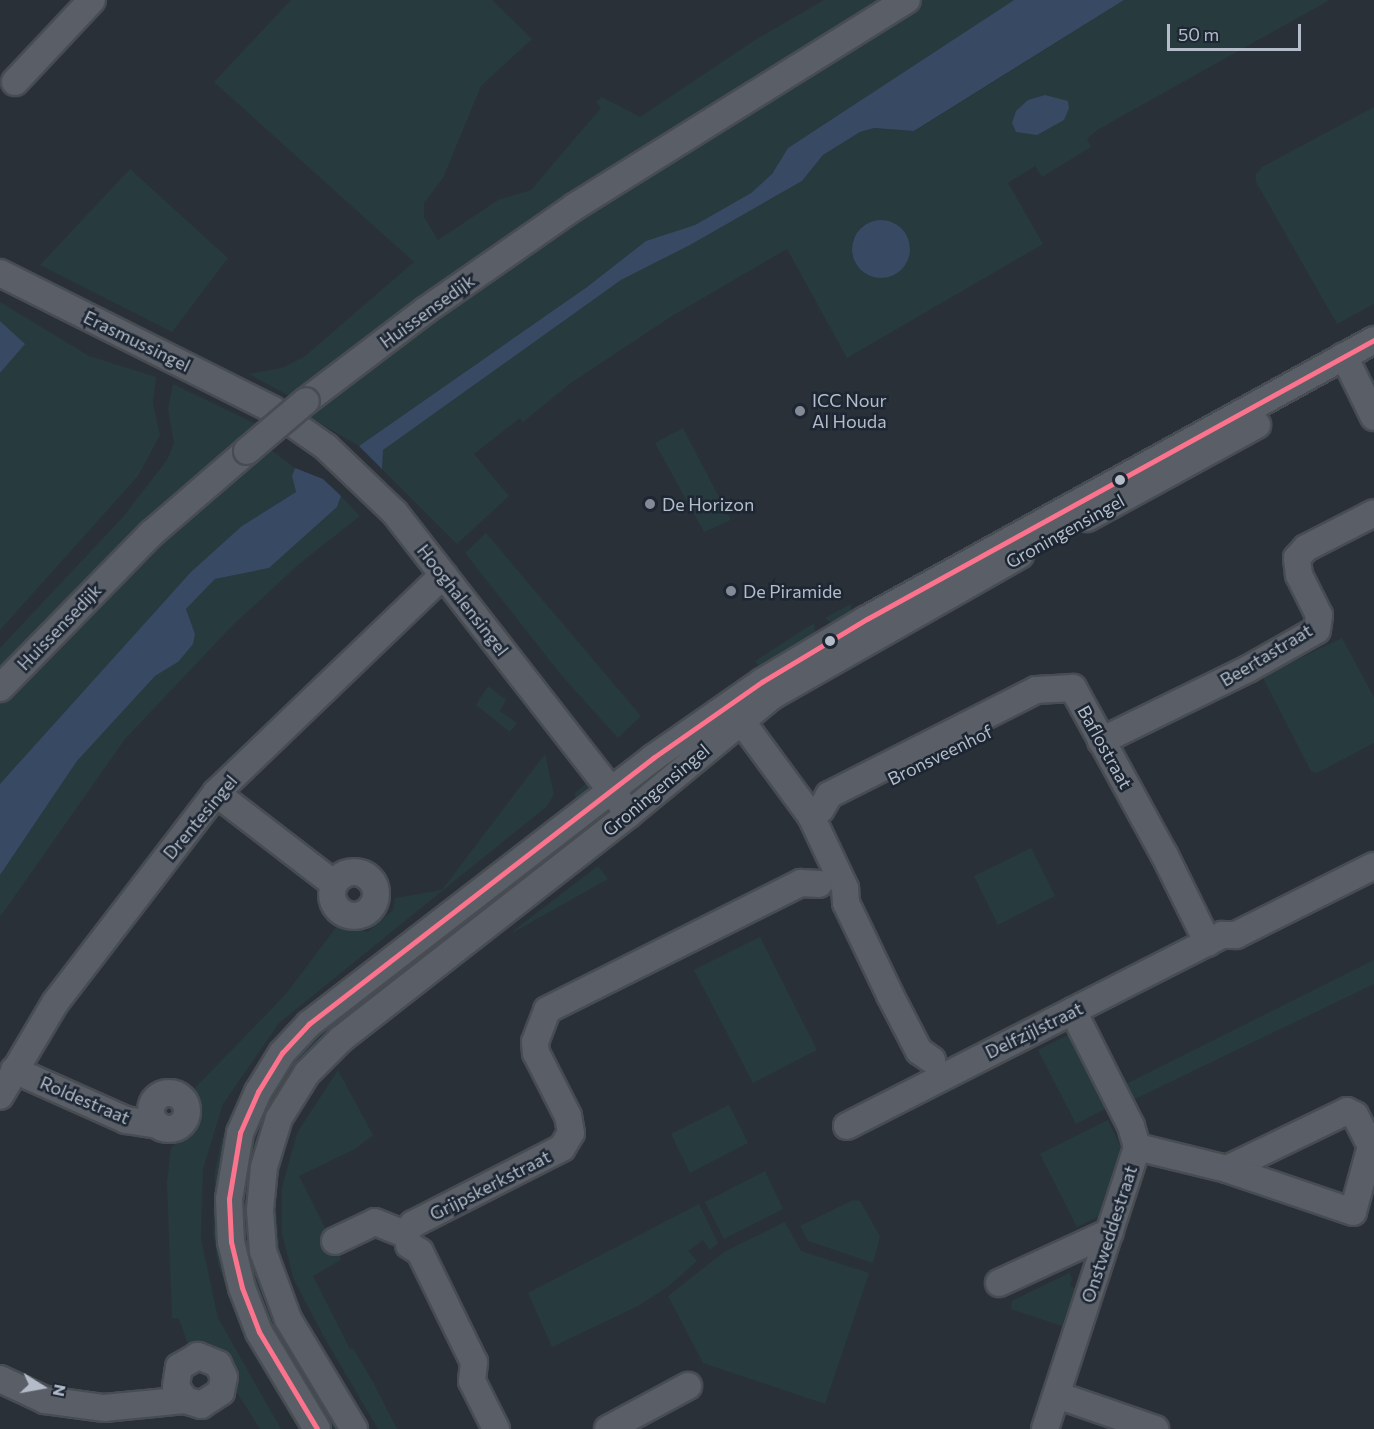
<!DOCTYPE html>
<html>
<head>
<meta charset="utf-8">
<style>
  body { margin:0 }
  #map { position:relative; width:1374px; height:1429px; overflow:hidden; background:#2a3038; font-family:Commissioner,sans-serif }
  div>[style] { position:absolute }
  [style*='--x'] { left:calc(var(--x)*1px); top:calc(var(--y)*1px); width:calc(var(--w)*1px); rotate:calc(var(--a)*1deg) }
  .green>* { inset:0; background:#273a3e }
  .water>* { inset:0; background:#384963 }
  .round { border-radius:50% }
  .roads { filter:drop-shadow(2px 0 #484c53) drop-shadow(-2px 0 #484c53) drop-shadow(0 2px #484c53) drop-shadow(0 -2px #484c53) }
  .minor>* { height:26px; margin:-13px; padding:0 13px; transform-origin:13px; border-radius:13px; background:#5a5e66 }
  .minor>.ring { margin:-13px; padding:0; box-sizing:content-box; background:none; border:26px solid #5a5e66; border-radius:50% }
  .bridges { filter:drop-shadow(2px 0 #484c53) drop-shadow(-2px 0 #484c53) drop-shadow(0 2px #484c53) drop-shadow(0 -2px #484c53) }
  .minor-bridge>* { height:26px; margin:-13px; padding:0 13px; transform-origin:13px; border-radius:13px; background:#5a5e66 }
  .bus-1>* { height:4.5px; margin:-2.25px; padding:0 2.25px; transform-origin:2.25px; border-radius:2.25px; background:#fc738d }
  .dots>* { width:16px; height:16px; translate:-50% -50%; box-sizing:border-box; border:3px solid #1d2633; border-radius:50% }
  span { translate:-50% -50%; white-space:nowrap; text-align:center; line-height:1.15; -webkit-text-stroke:5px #1d2633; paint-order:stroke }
  .street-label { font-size:18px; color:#b4bcc9 }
  .poi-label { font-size:18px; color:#b4bcc9 }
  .left { translate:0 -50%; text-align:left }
  .north { position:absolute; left:12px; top:1357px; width:60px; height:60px; -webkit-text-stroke:4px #1d2633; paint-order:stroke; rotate:101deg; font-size:16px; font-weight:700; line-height:24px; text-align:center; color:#b4bcc9 }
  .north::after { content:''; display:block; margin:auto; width:21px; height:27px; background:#b4bcc9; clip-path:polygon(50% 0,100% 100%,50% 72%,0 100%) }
  .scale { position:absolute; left:1167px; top:24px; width:134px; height:27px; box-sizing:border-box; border:3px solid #b4bcc9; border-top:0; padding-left:8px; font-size:18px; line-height:21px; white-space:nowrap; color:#b4bcc9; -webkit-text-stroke:4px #1d2633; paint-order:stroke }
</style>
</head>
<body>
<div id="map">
  <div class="green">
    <i style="clip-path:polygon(291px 0,492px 0,532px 39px,481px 86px,443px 178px,424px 203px,424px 217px,438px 240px,498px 200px,531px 190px,601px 108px,596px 102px,602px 97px,640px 117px,755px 40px,824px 0,892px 0,295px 399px,249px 374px,282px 368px,304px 357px,414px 262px,214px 82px)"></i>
    <i style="clip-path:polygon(916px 0,1014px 0,788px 148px,772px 174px,751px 193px,695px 225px,646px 242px,587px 287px,359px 446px,299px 411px,493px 269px)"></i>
    <i style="clip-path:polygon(evenodd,1124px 0,1330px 0,1097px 130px,1087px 139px,1091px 147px,1042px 177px,1035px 166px,1008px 183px,1043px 244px,847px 358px,787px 249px,672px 316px,571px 383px,523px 422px,520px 418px,474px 454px,509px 496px,457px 544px,382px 469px,382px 450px,621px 280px,690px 245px,802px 181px,823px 155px,860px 132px,874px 128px,915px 131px,1124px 0,876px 220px,898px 225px,910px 245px,897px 273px,883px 278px,866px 274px,852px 255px,853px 239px,862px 226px,876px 220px)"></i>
    <i style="clip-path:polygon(1374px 107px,1374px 304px,1337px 324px,1256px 182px,1256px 174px,1262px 167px)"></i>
    <i style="clip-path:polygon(130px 169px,228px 258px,172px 332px,40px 265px)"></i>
    <i style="clip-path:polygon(0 302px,89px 356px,156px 377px,153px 403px,160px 435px,138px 476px,0 630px,0 373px,24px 344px,0 321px)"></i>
    <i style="clip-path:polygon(173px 384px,258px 425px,77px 596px,0 679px,0 648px,123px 517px,167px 460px,174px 443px,168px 409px)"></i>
    <i style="clip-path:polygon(683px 428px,731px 520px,704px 532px,655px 443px)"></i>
    <i style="clip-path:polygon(266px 446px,295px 468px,292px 476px,296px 492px,272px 507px,0 784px,0 697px,145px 545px)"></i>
    <i style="clip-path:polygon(341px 496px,360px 516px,299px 564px,232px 626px,125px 739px,0 917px,0 875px,77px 761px,155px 676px,178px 662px,195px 634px,186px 609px,215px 579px,269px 568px,337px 507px)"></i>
    <i style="clip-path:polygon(486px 533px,641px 716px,618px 738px,562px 676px,465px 553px)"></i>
    <i style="clip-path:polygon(851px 604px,850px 619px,836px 626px,825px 618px)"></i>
    <i style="clip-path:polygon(814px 623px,816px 638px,811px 642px,803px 641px,776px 658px,774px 668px,763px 672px,755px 661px)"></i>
    <i style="clip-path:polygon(1342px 638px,1374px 697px,1374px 743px,1317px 773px,1311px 771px,1262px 676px)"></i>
    <i style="clip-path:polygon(488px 686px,506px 700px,500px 711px,517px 723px,510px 732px,476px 705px)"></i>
    <i style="clip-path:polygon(545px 754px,554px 795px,546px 807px,279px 1023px,223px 1104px,203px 1169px,201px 1239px,218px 1318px,281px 1429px,260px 1429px,231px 1383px,191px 1352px,179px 1319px,172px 1318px,167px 1183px,171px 1148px,193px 1128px,197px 1117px,197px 1104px,190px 1093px,286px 994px,340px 922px,367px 932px,393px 910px,395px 898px,442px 890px)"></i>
    <i style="clip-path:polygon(590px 780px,589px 798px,581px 806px,574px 794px)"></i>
    <i style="clip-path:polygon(662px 797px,663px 806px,615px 843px,609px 842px)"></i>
    <i style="clip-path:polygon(557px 813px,563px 818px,304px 1021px,223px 1192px,223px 1233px,310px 1429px,300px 1429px,241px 1330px,218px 1264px,213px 1233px,215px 1171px,222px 1138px,238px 1100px,255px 1067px,299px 1014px)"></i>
    <i style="clip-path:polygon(570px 829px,582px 845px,300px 1074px,255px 1225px,350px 1429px,322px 1429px,291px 1377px,241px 1266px,242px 1147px,295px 1048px)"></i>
    <i style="clip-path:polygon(1031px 848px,1055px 896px,998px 925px,974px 876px)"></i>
    <i style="clip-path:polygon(589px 853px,595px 861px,346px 1053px,318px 1084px,293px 1122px,275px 1189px,280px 1257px,302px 1315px,371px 1429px,361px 1429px,273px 1265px,270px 1166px,312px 1078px)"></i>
    <i style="clip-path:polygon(598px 866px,608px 879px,514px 932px,513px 931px)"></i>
    <i style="clip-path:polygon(760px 937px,817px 1050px,753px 1083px,694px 970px)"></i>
    <i style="clip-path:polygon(1374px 960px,1374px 984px,1131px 1101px,1122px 1086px)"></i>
    <i style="clip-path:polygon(1074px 1032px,1113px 1105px,1076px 1124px,1038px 1050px)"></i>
    <i style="clip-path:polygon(338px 1070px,373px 1135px,355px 1149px,299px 1176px,341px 1260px,313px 1276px,350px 1349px,353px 1348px,373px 1382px,397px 1429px,378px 1429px,324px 1337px,294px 1280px,282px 1234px,282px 1188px,297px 1133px)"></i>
    <i style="clip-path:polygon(729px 1105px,748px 1143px,690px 1173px,671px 1134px)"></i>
    <i style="clip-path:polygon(1108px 1120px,1121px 1147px,1098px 1217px,1077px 1227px,1040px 1154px)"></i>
    <i style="clip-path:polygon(765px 1171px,783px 1209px,724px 1239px,705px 1202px)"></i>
    <i style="clip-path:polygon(853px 1200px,860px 1201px,880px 1236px,873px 1263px,808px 1241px,800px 1226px)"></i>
    <i style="clip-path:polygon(699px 1204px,718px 1243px,710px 1250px,703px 1240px,688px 1251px,697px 1261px,669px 1286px,638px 1306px,552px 1347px,528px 1293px)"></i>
    <i style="clip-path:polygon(785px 1222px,801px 1251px,869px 1273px,825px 1404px,703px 1363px,668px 1296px,724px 1252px)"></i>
    <i style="clip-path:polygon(1069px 1273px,1072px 1278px,1070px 1286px,1075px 1288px,1062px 1326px,1011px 1309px,1012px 1301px)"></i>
  </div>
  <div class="water">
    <i style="clip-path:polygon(1014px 0,1124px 0,914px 131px,874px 128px,860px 132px,823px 155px,802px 181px,690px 245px,621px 280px,383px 450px,382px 469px,359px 446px,587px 287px,646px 241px,695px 225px,751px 193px,772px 174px,788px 148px)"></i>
    <i style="clip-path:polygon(1045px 95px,1068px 101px,1069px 108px,1064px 120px,1037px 135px,1016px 132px,1012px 123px,1016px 111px,1028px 100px)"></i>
    <i class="round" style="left:852px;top:220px;width:58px;height:58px"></i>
    <i style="clip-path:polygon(0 321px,25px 344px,0 373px)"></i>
    <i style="clip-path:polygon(295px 468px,323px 479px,341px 496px,337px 507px,269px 568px,215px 579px,186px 609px,195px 634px,193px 644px,178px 662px,155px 676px,77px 761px,0 875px,0 784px,191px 572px,242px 526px,296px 492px,292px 476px)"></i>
  </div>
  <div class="roads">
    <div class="minor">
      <i style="--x:15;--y:82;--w:112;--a:-46.8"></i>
      <i style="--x:0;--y:273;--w:305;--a:26.6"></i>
      <i style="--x:273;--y:410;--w:65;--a:34.9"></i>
      <i style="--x:326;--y:447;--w:95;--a:43.7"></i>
      <i style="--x:395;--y:513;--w:370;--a:52.1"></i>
      <i style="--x:1344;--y:356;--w:68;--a:63.8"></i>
      <i style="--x:306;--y:401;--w:151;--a:-37.2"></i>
      <i style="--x:426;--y:310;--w:180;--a:-34.8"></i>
      <i style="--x:574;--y:207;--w:392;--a:-31.9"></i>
      <i style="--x:1087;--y:518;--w:194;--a:-28.7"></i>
      <i style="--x:0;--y:688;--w:217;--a:-45.6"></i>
      <i style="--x:152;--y:533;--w:125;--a:-40.8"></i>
      <i style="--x:731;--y:707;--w:135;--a:53.7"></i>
      <i style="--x:811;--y:816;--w:80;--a:64.7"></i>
      <i style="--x:845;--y:888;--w:15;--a:86"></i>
      <i style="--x:846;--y:903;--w:102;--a:64.4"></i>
      <i style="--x:890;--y:995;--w:63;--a:62.6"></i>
      <i style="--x:919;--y:1051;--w:16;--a:35"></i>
      <i style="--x:1101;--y:741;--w:164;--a:-26.1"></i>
      <i style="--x:1248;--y:669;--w:79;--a:-29.5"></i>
      <i style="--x:1317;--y:630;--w:15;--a:-82"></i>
      <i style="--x:1319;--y:615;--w:45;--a:-116.6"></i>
      <i style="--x:1299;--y:575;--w:17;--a:-97"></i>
      <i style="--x:1297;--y:558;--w:13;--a:-48"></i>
      <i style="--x:1306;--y:548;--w:76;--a:-27.2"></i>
      <i style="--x:216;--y:793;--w:149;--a:37.6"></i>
      <i style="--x:811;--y:816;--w:12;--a:-35"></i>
      <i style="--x:821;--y:809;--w:16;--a:-60"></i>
      <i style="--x:829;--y:795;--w:232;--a:-26.9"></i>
      <i style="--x:1036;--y:690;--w:37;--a:-3"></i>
      <i style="--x:1073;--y:688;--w:189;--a:61.3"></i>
      <i style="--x:1164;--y:854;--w:99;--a:63.7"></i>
      <i class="ring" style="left:332px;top:872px;width:18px;height:18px"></i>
      <i style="--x:14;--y:1070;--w:123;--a:24.1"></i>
      <i style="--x:126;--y:1120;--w:32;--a:9"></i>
      <i class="ring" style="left:151px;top:1093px;width:10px;height:10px"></i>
      <i style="--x:0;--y:1096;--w:108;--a:-59.4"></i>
      <i style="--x:55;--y:1003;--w:265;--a:-52.5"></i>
      <i style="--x:216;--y:793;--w:315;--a:-43.8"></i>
      <i style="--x:847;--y:1126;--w:421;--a:-27"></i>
      <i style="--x:1222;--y:935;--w:14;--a:0"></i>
      <i style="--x:1236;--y:935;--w:154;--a:-26.6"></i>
      <i style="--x:1137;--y:1147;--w:93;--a:13.7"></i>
      <i style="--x:1227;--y:1169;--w:133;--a:-25.8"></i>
      <i style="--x:1347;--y:1111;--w:9;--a:27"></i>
      <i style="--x:1355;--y:1115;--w:35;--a:63"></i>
      <i style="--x:1371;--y:1146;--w:68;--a:105.3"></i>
      <i style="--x:1353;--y:1212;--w:133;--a:-161.2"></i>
      <i style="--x:335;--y:1241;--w:44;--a:-25.4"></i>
      <i style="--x:375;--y:1222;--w:32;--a:22"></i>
      <i style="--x:405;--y:1234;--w:13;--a:-51"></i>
      <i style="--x:413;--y:1224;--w:167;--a:-27"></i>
      <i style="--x:562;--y:1148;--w:17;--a:-59"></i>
      <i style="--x:571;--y:1133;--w:17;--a:-100"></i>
      <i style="--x:568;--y:1116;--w:71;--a:-116.9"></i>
      <i style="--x:536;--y:1053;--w:11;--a:-95"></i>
      <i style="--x:535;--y:1042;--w:34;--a:-69"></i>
      <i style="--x:547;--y:1010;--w:284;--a:-26.6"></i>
      <i style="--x:801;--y:883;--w:18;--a:3"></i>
      <i style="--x:409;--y:1245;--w:13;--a:32"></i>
      <i style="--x:420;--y:1252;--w:123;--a:63.9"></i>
      <i style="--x:474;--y:1362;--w:19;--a:96"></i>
      <i style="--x:472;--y:1381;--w:54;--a:63.4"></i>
      <i style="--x:999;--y:1283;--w:122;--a:-24.7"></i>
      <i style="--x:0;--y:1379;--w:50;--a:25"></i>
      <i style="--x:45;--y:1400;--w:60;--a:7.7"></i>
      <i style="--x:104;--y:1408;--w:81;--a:-5.6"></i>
      <i style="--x:185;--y:1400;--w:17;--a:17"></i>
      <i style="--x:201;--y:1405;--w:24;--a:-33"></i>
      <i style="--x:221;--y:1392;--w:15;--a:-79"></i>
      <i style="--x:224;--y:1377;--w:14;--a:-115"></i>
      <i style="--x:218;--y:1364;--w:22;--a:-158"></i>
      <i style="--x:198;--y:1356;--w:22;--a:150"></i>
      <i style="--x:179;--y:1367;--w:20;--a:99"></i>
      <i style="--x:176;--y:1387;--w:16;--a:55"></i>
      <i style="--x:1057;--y:1395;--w:104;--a:19.1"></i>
      <i style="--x:317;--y:1429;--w:113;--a:-120.9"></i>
      <i style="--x:259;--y:1332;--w:47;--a:-111.1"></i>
      <i style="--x:242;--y:1288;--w:47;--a:-103.4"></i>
      <i style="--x:231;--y:1242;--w:43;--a:-92.7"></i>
      <i style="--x:229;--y:1199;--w:67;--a:-80.5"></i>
      <i style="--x:240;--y:1133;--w:45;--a:-66.3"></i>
      <i style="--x:258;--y:1092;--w:46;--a:-58.4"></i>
      <i style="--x:282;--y:1053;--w:40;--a:-47"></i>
      <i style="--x:309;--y:1024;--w:435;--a:-37.7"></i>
      <i style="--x:653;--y:758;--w:133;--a:-34.9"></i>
      <i style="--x:762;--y:682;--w:122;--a:-31"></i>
      <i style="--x:867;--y:619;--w:579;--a:-28.82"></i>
      <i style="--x:354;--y:1429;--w:128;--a:-121"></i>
      <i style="--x:288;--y:1319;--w:72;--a:-110.2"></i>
      <i style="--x:263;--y:1251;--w:41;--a:-94.2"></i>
      <i style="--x:260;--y:1210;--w:43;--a:-84.7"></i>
      <i style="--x:264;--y:1167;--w:51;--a:-73"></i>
      <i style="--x:279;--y:1118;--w:53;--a:-58.1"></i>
      <i style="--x:307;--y:1073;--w:48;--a:-45"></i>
      <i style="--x:341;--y:1039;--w:365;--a:-38"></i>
      <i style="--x:629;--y:814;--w:185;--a:-39.5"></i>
      <i style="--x:772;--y:696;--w:285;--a:-29.6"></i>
      <i style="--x:608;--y:1429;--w:91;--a:-28.3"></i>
      <i style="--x:1045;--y:1429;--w:297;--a:-71.9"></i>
      <i style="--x:1137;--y:1147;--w:22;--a:-106"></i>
      <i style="--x:1131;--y:1126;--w:129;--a:-116.8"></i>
    </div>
  </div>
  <div class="bridges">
    <div class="minor-bridge">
      <i style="--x:247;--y:451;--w:77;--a:-40.3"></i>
    </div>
  </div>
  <div class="bus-1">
    <i style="--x:317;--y:1429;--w:113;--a:-120.9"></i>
    <i style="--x:259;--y:1332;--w:47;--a:-111.1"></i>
    <i style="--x:242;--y:1288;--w:47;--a:-103.4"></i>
    <i style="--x:231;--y:1242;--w:43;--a:-92.7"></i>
    <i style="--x:229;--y:1199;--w:67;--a:-80.5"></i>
    <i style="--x:240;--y:1133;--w:45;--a:-66.3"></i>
    <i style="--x:258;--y:1092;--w:46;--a:-58.4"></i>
    <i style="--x:282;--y:1053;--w:40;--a:-47"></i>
    <i style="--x:309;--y:1024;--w:435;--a:-37.7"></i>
    <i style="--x:653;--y:758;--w:133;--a:-34.9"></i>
    <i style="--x:762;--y:682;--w:122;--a:-31"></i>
    <i style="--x:867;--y:619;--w:579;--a:-28.82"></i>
  </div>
  <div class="dots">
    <i style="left:800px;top:411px;background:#848b96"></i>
    <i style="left:1120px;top:480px;background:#b4bcc9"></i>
    <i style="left:650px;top:504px;background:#848b96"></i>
    <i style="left:731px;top:591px;background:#848b96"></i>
    <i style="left:830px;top:641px;background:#b4bcc9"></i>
  </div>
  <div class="street-label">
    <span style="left:427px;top:311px;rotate:-36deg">Huissensedijk</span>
    <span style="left:137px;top:341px;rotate:26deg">Erasmussingel</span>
    <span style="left:1065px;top:531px;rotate:-29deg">Groningensingel</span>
    <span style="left:463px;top:600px;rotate:52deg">Hooghalensingel</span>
    <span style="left:59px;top:627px;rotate:-46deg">Huissensedijk</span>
    <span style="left:1266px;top:655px;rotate:-31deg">Beertastraat</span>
    <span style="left:1105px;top:747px;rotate:61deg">Baflostraat</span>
    <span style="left:940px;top:755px;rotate:-26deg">Bronsveenhof</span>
    <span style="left:656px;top:790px;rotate:-40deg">Groningensingel</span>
    <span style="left:200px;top:817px;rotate:-50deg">Drentesingel</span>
    <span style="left:1034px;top:1030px;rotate:-26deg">Delfzijlstraat</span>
    <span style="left:85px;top:1100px;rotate:23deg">Roldestraat</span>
    <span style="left:490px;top:1185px;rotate:-27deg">Grijpskerkstraat</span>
    <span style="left:1109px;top:1234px;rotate:-72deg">Onstweddestraat</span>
  </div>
  <div class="poi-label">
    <span class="left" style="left:812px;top:411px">ICC Nour<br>Al Houda</span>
    <span class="left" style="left:662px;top:504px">De Horizon</span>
    <span class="left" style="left:743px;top:591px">De Piramide</span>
  </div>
  <div class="north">N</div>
  <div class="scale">50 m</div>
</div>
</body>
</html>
